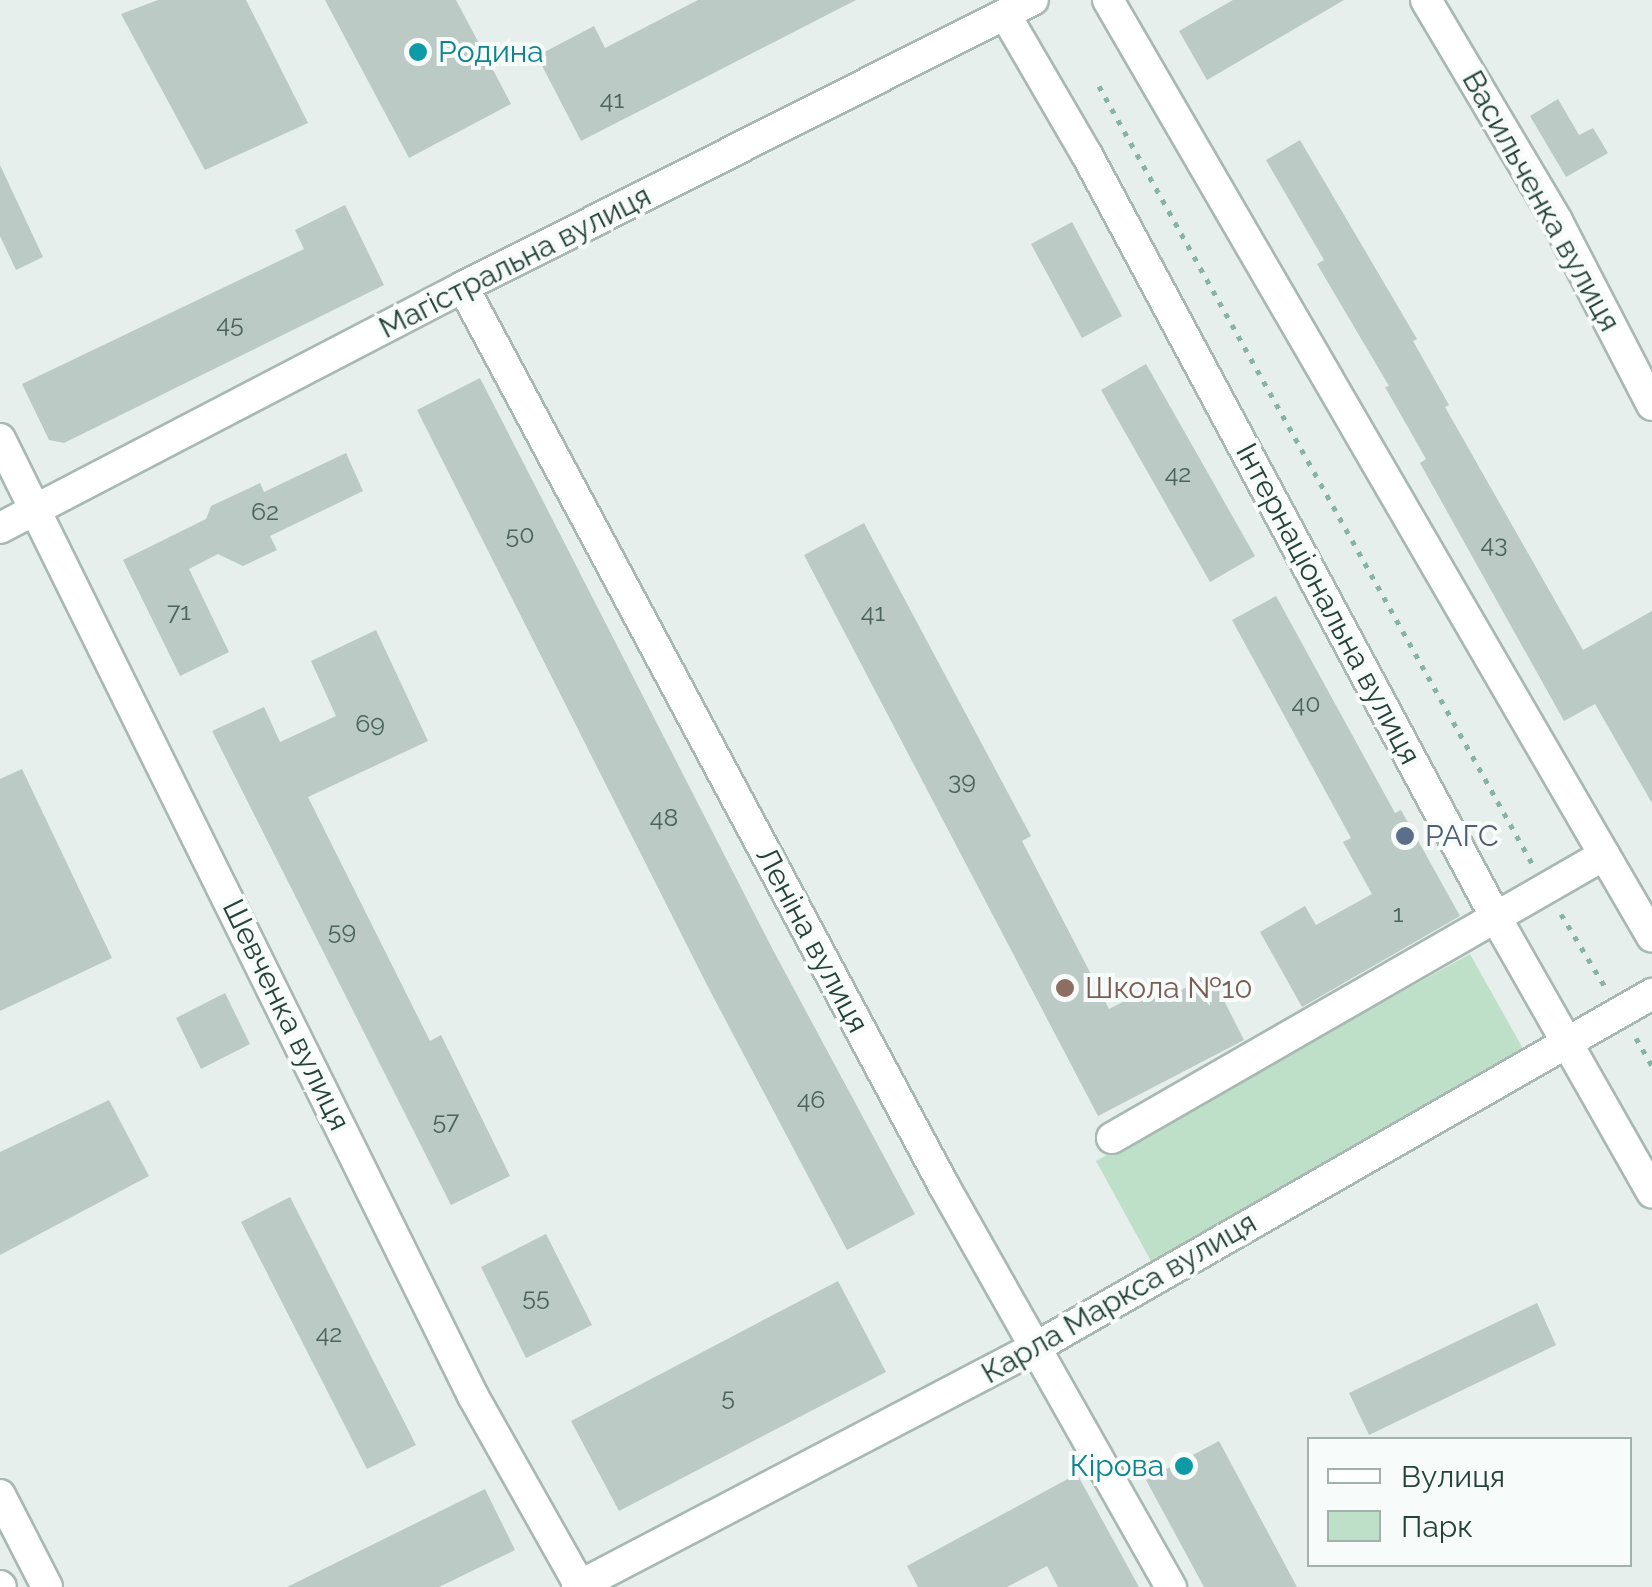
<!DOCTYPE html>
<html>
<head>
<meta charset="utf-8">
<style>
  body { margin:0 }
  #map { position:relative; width:1652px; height:1587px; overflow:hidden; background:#e6efeb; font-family:Raleway,sans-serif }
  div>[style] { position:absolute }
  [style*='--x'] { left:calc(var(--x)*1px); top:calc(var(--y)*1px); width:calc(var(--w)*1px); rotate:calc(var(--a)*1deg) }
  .green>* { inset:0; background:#bfe0c8 }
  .building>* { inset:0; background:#bbcac4 }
  .path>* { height:5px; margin-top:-2.5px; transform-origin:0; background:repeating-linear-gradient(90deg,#86b3a5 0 5px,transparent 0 13px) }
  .roads { filter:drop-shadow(2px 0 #a8b8b2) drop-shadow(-2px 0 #a8b8b2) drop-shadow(0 2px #a8b8b2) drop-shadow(0 -2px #a8b8b2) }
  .minor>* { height:30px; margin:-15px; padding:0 15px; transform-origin:15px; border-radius:15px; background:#fff }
  .dots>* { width:28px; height:28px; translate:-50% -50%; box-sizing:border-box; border:5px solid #f7fbf9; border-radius:50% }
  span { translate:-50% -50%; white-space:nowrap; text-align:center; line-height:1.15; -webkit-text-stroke:8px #f7fbf9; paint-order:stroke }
  .number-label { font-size:25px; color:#4a645c }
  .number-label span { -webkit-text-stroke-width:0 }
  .culture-label { font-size:30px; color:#0d838f }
  .left { translate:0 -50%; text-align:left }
  .right { translate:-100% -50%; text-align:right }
  .street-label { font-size:30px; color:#24423a }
  .service-label { font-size:30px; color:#4e5e75 }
  .education-label { font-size:30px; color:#785e54 }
  .legend { position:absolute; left:1307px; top:1437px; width:325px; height:130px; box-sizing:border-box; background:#f7fbf9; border:2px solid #a3b1ad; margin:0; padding:12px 18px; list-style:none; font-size:30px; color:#24423a }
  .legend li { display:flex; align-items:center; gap:20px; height:50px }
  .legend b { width:50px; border:2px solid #a3b1ad }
</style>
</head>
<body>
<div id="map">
  <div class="green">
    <i style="clip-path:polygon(1470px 954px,1526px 1054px,1151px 1261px,1096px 1161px)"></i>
  </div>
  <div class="building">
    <i style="clip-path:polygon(158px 0,246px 0,308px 123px,205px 170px,121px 14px)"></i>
    <i style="clip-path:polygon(325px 0,456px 0,511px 104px,409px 158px)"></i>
    <i style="clip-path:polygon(698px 0,856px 0,581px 141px,537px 56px,594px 26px,605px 48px)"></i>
    <i style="clip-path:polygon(1233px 0,1344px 0,1207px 80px,1179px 31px)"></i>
    <i style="clip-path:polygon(1558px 99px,1579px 135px,1593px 128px,1608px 153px,1566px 177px,1530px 116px)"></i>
    <i style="clip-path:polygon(1300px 140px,1417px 339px,1413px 341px,1449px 405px,1445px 407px,1583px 650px,1652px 611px,1652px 803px,1595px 704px,1564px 721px,1420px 463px,1426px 459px,1385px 387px,1389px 386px,1317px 264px,1324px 260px,1266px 160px)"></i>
    <i style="clip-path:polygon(0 165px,43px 257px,16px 270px,0 236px)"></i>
    <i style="clip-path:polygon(345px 205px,384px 285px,64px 443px,49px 440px,22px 384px,304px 249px,295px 230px)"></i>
    <i style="clip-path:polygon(1072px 222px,1122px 316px,1082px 338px,1031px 244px)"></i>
    <i style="clip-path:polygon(1146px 364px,1255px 556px,1210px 582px,1101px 390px)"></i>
    <i style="clip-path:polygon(480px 378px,773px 950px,915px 1214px,847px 1250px,707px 985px,417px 410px)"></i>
    <i style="clip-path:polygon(346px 453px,363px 491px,270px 536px,277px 550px,243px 566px,218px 554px,189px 569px,229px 652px,180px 676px,123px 560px,206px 519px,211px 506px,260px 483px,264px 492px)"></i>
    <i style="clip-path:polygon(864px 523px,1031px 836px,1022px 841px,1109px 1009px,1164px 981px,1171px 995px,1211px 975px,1244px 1040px,1098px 1116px,804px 555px)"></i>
    <i style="clip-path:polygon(1276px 596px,1395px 813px,1401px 810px,1460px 916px,1302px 1007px,1260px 932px,1305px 906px,1316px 925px,1372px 894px,1343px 842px,1351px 838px,1232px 620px)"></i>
    <i style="clip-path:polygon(376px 630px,428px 741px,308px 797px,430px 1041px,441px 1035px,510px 1176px,451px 1205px,212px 731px,264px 707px,280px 742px,336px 716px,311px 661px)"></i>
    <i style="clip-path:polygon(22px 769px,112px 958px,0 1011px,0 779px)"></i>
    <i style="clip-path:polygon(225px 993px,250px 1044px,201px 1069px,176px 1018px)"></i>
    <i style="clip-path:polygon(109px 1100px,149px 1176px,0 1255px,0 1152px)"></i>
    <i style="clip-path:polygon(290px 1197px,416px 1445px,367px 1469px,241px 1222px)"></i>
    <i style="clip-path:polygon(546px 1234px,592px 1325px,526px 1358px,481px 1267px)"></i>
    <i style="clip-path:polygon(838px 1281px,886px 1372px,619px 1511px,571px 1421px)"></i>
    <i style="clip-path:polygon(1537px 1303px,1556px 1345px,1369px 1435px,1349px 1393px)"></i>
    <i style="clip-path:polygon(1219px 1441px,1297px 1587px,1204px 1587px,1146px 1480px)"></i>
    <i style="clip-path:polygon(1077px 1474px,1139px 1587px,1058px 1587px,1047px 1566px,1007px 1587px,918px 1587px,907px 1566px)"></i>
    <i style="clip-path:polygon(485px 1489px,515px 1550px,439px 1587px,287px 1587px)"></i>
  </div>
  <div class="path">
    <i style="--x:1099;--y:86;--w:892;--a:60.88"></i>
    <i style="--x:1561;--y:914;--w:89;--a:58.8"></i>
    <i style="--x:1636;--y:1038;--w:32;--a:60"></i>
  </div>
  <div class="roads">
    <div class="minor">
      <i style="--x:1108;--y:0;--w:1083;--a:59.86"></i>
      <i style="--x:1426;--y:0;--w:257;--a:59.3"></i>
      <i style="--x:1557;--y:221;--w:207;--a:62.7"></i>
      <i style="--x:1006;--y:16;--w:161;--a:59.8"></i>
      <i style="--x:1087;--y:155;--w:863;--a:61.8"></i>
      <i style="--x:1495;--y:916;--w:318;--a:60.4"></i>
      <i style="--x:463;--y:287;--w:1020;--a:61.85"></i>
      <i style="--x:944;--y:1186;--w:461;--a:60.5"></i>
      <i style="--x:0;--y:439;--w:1068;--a:63.7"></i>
      <i style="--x:473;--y:1396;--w:218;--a:60.6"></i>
      <i style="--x:0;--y:528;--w:522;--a:-27.5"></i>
      <i style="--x:463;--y:287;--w:638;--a:-26.73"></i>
      <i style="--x:1112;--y:1138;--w:568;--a:-29.91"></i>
      <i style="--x:0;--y:1495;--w:103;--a:62.9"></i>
      <i style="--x:0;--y:1586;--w:1;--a:45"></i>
      <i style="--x:577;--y:1587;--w:520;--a:-27.6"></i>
      <i style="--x:1038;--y:1346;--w:708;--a:-29.83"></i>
    </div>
  </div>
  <div class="dots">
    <i style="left:418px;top:52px;background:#0f9aa8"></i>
    <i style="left:1405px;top:836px;background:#5c6f8a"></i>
    <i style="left:1065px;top:988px;background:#8d6e63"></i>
    <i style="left:1184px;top:1466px;background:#0f9aa8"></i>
  </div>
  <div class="number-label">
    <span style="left:612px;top:99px">41</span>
    <span style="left:230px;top:323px">45</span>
    <span style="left:1178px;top:473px">42</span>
    <span style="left:265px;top:511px">62</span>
    <span style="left:520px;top:534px">50</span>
    <span style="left:1494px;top:543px">43</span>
    <span style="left:179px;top:611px">71</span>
    <span style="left:873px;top:612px">41</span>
    <span style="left:1306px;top:703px">40</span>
    <span style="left:370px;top:723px">69</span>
    <span style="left:962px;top:780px">39</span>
    <span style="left:664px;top:817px">48</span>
    <span style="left:1398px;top:913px">1</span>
    <span style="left:342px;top:930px">59</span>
    <span style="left:811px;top:1099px">46</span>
    <span style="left:446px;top:1120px">57</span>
    <span style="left:536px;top:1296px">55</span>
    <span style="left:329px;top:1333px">42</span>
    <span style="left:728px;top:1396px">5</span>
  </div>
  <div class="culture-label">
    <span class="left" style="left:438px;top:52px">Родина</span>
    <span class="right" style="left:1164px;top:1466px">Кірова</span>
  </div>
  <div class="street-label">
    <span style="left:1541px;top:201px;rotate:61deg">Васильченка вулиця</span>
    <span style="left:515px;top:262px;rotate:-27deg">Магістральна вулиця</span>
    <span style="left:1328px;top:604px;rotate:62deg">Інтернаціональна вулиця</span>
    <span style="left:812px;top:940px;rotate:62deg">Леніна вулиця</span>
    <span style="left:286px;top:1015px;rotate:64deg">Шевченка вулиця</span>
    <span style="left:1119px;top:1298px;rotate:-30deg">Карла Маркса вулиця</span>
  </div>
  <div class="service-label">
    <span class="left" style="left:1425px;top:836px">РАГС</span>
  </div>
  <div class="education-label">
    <span class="left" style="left:1085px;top:988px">Школа №10</span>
  </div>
  <ul class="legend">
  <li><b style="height:12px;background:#fff"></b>Вулиця</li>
  <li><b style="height:28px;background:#bfe0c8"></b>Парк</li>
  </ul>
</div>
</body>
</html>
